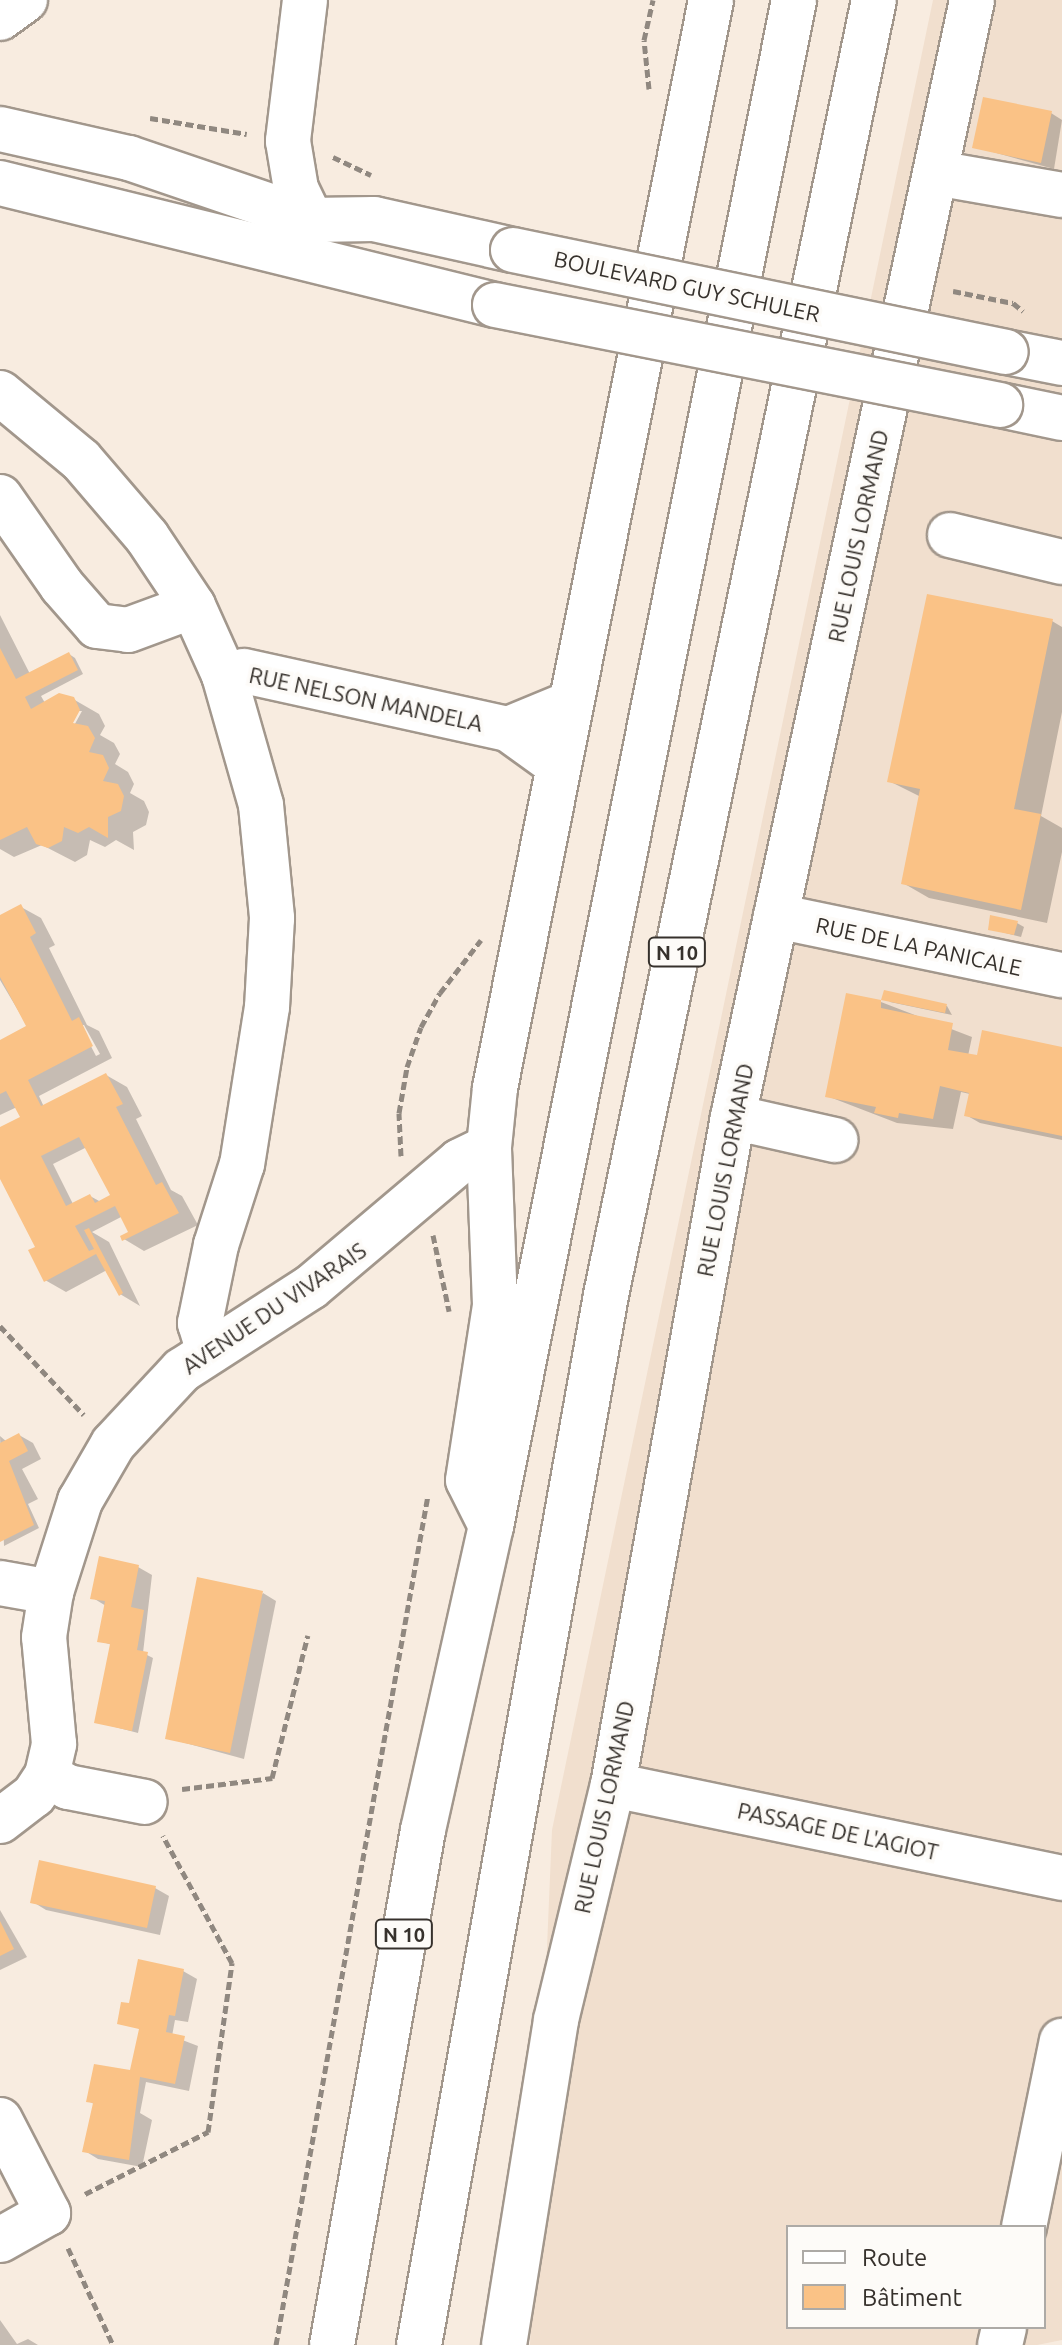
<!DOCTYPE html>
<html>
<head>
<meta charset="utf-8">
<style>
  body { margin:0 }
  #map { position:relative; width:1062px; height:2345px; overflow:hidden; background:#f8ece0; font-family:Ubuntu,sans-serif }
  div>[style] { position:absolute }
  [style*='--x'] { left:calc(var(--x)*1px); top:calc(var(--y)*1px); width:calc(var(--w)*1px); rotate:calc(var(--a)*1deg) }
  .built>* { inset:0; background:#f1dfce }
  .shadow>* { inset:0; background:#0003 }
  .building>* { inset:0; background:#fac286 }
  .path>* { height:5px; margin-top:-2.5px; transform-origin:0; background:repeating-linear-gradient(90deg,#908880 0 8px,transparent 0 12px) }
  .roads { filter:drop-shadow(2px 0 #a2978c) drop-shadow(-2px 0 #a2978c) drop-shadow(0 2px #a2978c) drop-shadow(0 -2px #a2978c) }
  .minor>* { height:44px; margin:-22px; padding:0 22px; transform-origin:22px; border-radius:22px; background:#fff }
  .major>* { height:44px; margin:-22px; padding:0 22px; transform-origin:22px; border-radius:22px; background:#fff }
  .highway>* { height:44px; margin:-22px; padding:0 22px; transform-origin:22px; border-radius:22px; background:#fff }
  .bridges { filter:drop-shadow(2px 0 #a2978c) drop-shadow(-2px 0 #a2978c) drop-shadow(0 2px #a2978c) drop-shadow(0 -2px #a2978c) }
  .minor-bridge>* { height:44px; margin:-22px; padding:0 22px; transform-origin:22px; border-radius:22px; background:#fff }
  span { translate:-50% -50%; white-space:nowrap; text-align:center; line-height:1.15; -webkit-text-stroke:7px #fdfbf8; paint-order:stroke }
  .shield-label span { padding:2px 6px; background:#fdfbf8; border:2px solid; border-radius:6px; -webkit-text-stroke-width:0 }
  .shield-label { font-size:20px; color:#36312c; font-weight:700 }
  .street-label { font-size:22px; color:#36312c }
  .legend { position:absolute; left:786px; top:2225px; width:260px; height:104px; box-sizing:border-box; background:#fdfbf8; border:2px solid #adaaa6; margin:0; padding:10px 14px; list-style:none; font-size:24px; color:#36312c }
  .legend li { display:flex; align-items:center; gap:16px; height:40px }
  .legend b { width:40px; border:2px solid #adaaa6 }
</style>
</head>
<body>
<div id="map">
  <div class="built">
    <i style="clip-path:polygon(evenodd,933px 0,1062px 0,1062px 2340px,1037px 2345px,530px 2345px,552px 1830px,933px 0,788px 2227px,1044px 2227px,1044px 2327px,788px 2327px,788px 2227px)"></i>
  </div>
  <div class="shadow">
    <i style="clip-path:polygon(1051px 113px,1062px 120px,1054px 169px,975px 147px)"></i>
    <i style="clip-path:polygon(evenodd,0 615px,30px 674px,69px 654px,75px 658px,83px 674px,41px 696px,45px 703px,73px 699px,99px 714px,105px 726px,100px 735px,114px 743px,120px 754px,115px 764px,128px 772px,134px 784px,130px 793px,144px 801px,149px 812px,146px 825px,133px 832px,134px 850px,116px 840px,105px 847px,90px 840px,87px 855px,75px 862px,42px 845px,14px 857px,0 849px,0 615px,77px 711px,82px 711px,70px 733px,66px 731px,77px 711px)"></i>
    <i style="clip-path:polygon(1052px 621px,1062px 627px,1062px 712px,1041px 816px,1062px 828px,1062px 852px,1047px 923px,929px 898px,903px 883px,921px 797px,889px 781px)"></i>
    <i style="clip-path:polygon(evenodd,21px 907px,41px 918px,55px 945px,49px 948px,87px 1025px,99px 1031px,112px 1058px,39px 1096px,44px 1107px,106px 1075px,127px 1087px,142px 1116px,136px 1119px,171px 1190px,182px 1196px,198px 1225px,144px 1251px,124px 1239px,130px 1233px,123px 1216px,92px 1232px,109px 1242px,140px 1306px,120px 1294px,107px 1270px,66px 1292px,45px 1280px,37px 1248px,0 1177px,0 1129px,22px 1118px,17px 1107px,0 1115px,0 1042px,28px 1027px,0 980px,0 917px,21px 907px,80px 1025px,84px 1025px,100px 1054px,96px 1056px,80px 1025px,21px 907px,87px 1147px,113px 1196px,101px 1202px,90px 1196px,73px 1204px,53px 1164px,87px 1147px)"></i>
    <i style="clip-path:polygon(1017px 923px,1024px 927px,1021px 937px,990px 929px)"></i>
    <i style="clip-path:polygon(885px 993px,947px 1006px,952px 1015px,890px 1002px)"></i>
    <i style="clip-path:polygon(881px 1002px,972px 1037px,968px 1056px,1062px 1049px,1062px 1140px,980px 1123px,966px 1115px,970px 1094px,961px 1092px,953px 1129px,897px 1123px,827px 1096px)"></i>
    <i style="clip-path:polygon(19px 1435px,33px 1443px,41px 1459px,22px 1469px,38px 1499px,28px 1504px,39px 1528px,4px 1546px,0 1436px,7px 1442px)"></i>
    <i style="clip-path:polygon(138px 1567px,152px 1575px,143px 1653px,153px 1658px,138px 1733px,96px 1722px,112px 1645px,100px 1641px,106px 1606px,93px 1598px)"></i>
    <i style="clip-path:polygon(263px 1593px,276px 1601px,244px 1759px,167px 1738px)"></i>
    <i style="clip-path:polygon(155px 1888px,169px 1896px,160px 1935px,46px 1910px,33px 1902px)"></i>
    <i style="clip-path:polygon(0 1910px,27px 1957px,0 1970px)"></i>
    <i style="clip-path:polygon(183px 1971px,197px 1979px,188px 2022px,175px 2020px,172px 2036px,198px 2046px,189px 2091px,146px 2082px,140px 2113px,152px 2120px,142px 2167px,98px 2159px,85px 2151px,94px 2104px,88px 2101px,131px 2074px,141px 2029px,119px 2023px,130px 2006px)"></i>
    <i style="clip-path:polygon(0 2320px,17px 2344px,28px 2339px,38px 2345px,0 2345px)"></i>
  </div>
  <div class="building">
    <i style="clip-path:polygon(983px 97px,1052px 111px,1041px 163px,972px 148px)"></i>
    <i style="clip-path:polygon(927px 594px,1053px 619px,1014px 809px,1041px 814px,1021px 910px,901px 884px,920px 789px,887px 782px)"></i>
    <i style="clip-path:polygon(0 648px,16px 679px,69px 652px,78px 670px,25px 697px,31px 709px,59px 693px,74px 697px,80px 710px,73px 723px,88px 726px,95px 738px,89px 752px,103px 755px,109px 768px,103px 781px,118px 784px,124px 796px,121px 811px,108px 817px,108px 838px,89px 827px,78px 833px,64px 827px,62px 841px,48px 848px,36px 844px,27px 827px,0 840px)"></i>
    <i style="clip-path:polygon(evenodd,21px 904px,36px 933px,30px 937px,72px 1021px,79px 1017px,93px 1046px,28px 1080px,41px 1106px,106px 1073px,123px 1104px,116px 1107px,156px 1185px,162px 1182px,179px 1213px,122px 1241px,120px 1236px,128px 1232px,115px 1206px,75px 1226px,89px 1251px,94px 1249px,84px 1230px,89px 1228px,123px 1293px,119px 1296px,96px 1254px,44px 1282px,28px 1250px,35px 1247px,0 1179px,0 1127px,20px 1117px,6px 1091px,0 1094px,0 1040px,26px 1026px,0 977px,0 915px,21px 904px,79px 1137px,110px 1195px,95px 1203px,90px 1194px,66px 1206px,41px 1156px,79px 1137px)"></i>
    <i style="clip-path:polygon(990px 915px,1018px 921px,1014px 935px,988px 930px)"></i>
    <i style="clip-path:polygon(884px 990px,947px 1004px,945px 1013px,881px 1000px)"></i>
    <i style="clip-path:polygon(846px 993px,881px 1000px,881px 1008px,953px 1023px,948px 1050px,977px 1055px,982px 1030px,1062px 1047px,1062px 1136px,964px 1116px,969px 1093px,940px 1086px,933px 1119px,899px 1113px,898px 1118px,874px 1113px,876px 1107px,825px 1097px)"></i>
    <i style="clip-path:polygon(19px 1433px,28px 1451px,9px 1461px,34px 1525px,0 1542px,0 1443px)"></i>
    <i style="clip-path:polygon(99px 1556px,139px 1565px,131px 1607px,144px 1610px,137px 1650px,148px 1652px,132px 1731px,94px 1723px,110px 1644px,97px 1642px,105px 1601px,90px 1599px)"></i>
    <i style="clip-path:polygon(197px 1577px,263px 1591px,230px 1753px,165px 1739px)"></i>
    <i style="clip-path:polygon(39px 1860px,156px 1886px,147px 1928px,30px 1903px)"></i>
    <i style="clip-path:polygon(0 1921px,14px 1949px,0 1956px)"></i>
    <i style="clip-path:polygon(138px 1959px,184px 1969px,175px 2016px,169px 2015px,166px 2032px,185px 2036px,175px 2084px,140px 2077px,129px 2160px,82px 2152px,93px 2103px,86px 2102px,94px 2064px,130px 2070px,139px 2029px,117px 2024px,121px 2002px,129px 2003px)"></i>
  </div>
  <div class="path">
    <i style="--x:649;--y:89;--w:49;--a:-95.8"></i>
    <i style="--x:644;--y:40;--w:41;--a:-77.3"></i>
    <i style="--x:150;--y:118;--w:98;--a:9.4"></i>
    <i style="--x:333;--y:157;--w:42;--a:25.3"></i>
    <i style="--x:953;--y:291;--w:61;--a:11.3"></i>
    <i style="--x:1013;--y:303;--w:13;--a:39"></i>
    <i style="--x:401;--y:1156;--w:43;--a:-92.7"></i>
    <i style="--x:399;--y:1113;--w:47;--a:-80.1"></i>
    <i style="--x:407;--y:1067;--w:42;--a:-70.7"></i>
    <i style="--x:421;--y:1027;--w:39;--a:-61"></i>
    <i style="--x:440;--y:993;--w:67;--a:-52.3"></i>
    <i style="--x:433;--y:1235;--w:78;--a:78.1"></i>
    <i style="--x:0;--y:1326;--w:122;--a:46.7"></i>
    <i style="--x:182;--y:1789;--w:91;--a:-7"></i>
    <i style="--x:272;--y:1778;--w:147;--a:-75.9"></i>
    <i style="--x:85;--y:2194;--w:138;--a:-26.8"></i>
    <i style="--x:208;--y:2132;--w:171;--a:-81.9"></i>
    <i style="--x:232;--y:1963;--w:145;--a:-118.5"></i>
    <i style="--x:68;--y:2248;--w:107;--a:65.1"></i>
    <i style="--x:276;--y:2345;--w:863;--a:-79.86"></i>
  </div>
  <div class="roads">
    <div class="minor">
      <i style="--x:0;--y:129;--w:132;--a:12.7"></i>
      <i style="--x:129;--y:158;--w:192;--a:18.8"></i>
      <i style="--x:311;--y:220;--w:63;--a:-0.9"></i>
      <i style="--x:374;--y:219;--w:142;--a:12.6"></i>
      <i style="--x:936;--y:173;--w:128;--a:9.9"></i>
      <i style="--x:0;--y:183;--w:510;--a:13.85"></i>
      <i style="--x:1006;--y:352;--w:57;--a:11.1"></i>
      <i style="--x:0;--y:393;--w:105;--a:39.6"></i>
      <i style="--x:81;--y:460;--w:101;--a:49.4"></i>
      <i style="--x:147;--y:537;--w:83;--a:56.3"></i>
      <i style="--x:193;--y:606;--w:76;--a:65.8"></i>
      <i style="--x:224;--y:675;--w:135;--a:74.1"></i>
      <i style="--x:261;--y:805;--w:114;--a:84.4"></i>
      <i style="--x:272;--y:918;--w:89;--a:93.2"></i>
      <i style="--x:267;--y:1007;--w:159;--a:99"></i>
      <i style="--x:242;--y:1164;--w:85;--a:107.8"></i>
      <i style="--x:216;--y:1245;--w:80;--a:101.6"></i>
      <i style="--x:200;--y:1323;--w:27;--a:73"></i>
      <i style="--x:1000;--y:405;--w:63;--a:11.8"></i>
      <i style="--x:0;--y:497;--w:108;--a:55.1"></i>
      <i style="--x:62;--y:586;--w:53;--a:48.8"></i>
      <i style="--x:97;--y:626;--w:31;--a:7"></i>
      <i style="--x:128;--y:630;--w:69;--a:-20.3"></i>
      <i style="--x:950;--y:535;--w:115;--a:13.6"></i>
      <i style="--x:224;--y:675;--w:20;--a:-11"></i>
      <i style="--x:244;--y:671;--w:270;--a:12.4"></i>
      <i style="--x:776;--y:916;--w:292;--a:11.7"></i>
      <i style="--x:733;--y:1117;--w:105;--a:12.7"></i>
      <i style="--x:0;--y:1583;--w:52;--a:10"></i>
      <i style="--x:47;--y:1775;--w:24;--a:30"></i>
      <i style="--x:68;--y:1787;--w:78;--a:11"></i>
      <i style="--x:613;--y:1785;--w:459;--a:11.7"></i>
      <i style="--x:0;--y:1821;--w:43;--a:-37.4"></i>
      <i style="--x:34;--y:1795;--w:24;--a:-57"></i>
      <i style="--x:47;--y:1775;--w:32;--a:-77"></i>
      <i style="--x:54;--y:1744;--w:107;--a:-95.3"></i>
      <i style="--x:44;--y:1637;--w:46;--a:-81.2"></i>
      <i style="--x:51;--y:1592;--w:96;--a:-72.3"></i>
      <i style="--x:80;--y:1501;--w:66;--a:-59.9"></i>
      <i style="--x:113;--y:1444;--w:101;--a:-47"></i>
      <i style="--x:182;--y:1370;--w:153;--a:-32.8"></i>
      <i style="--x:311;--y:1287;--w:195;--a:-40.2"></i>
      <i style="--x:460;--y:1161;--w:32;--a:-26"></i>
      <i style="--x:0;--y:2120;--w:105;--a:62.7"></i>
      <i style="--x:48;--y:2213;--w:55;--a:150.6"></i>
      <i style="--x:1024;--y:2227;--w:190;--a:-78.5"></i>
      <i style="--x:504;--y:2345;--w:329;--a:-80.9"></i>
      <i style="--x:556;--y:2020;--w:242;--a:-76.4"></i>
      <i style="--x:613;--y:1785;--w:679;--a:-79.82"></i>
      <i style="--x:733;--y:1117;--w:1142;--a:-77.92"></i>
      <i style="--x:1000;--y:2345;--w:18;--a:-77"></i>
    </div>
    <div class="major">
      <i style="--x:305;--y:0;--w:142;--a:96.9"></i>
      <i style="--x:288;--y:141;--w:49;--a:80.5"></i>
      <i style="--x:296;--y:189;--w:34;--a:64"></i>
      <i style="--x:0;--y:18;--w:31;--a:-36"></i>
      <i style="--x:491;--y:1526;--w:51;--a:-116.6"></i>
      <i style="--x:468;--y:1480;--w:177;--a:-81.2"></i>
      <i style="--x:495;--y:1305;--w:158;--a:-92.2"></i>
      <i style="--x:489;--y:1147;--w:59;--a:-84.2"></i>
      <i style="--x:495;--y:1088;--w:1109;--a:-78.77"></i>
      <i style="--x:332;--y:2345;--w:523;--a:-79.98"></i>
      <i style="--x:423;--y:1830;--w:312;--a:-77.4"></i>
      <i style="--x:491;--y:1526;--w:1556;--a:-78.77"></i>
      <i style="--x:419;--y:2345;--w:1067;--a:-79.9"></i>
      <i style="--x:606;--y:1295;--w:1322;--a:-78.31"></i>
    </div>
    <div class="highway">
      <i style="--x:508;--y:729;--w:68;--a:-22.4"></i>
      <i style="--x:508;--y:729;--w:62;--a:35.8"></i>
    </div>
  </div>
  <div class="bridges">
    <div class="minor-bridge">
      <i style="--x:513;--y:250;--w:503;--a:11.69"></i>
      <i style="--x:495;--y:305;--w:515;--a:11.2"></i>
    </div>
  </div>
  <div class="shield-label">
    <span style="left:677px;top:952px">N 10</span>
    <span style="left:404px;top:1934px">N 10</span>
  </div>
  <div class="street-label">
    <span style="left:687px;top:286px;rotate:12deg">BOULEVARD GUY SCHULER</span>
    <span style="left:858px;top:536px;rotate:-78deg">RUE LOUIS LORMAND</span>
    <span style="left:366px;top:699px;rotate:12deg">RUE NELSON MANDELA</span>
    <span style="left:919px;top:946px;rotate:12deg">RUE DE LA PANICALE</span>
    <span style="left:725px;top:1170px;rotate:-79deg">RUE LOUIS LORMAND</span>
    <span style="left:274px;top:1308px;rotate:-34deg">AVENUE DU VIVARAIS</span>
    <span style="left:604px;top:1807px;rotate:-78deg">RUE LOUIS LORMAND</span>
    <span style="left:838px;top:1831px;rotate:12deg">PASSAGE DE L'AGIOT</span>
  </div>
  <ul class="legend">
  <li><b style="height:10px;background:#fff"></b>Route</li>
  <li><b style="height:22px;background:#fac286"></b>Bâtiment</li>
  </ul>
</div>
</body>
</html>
